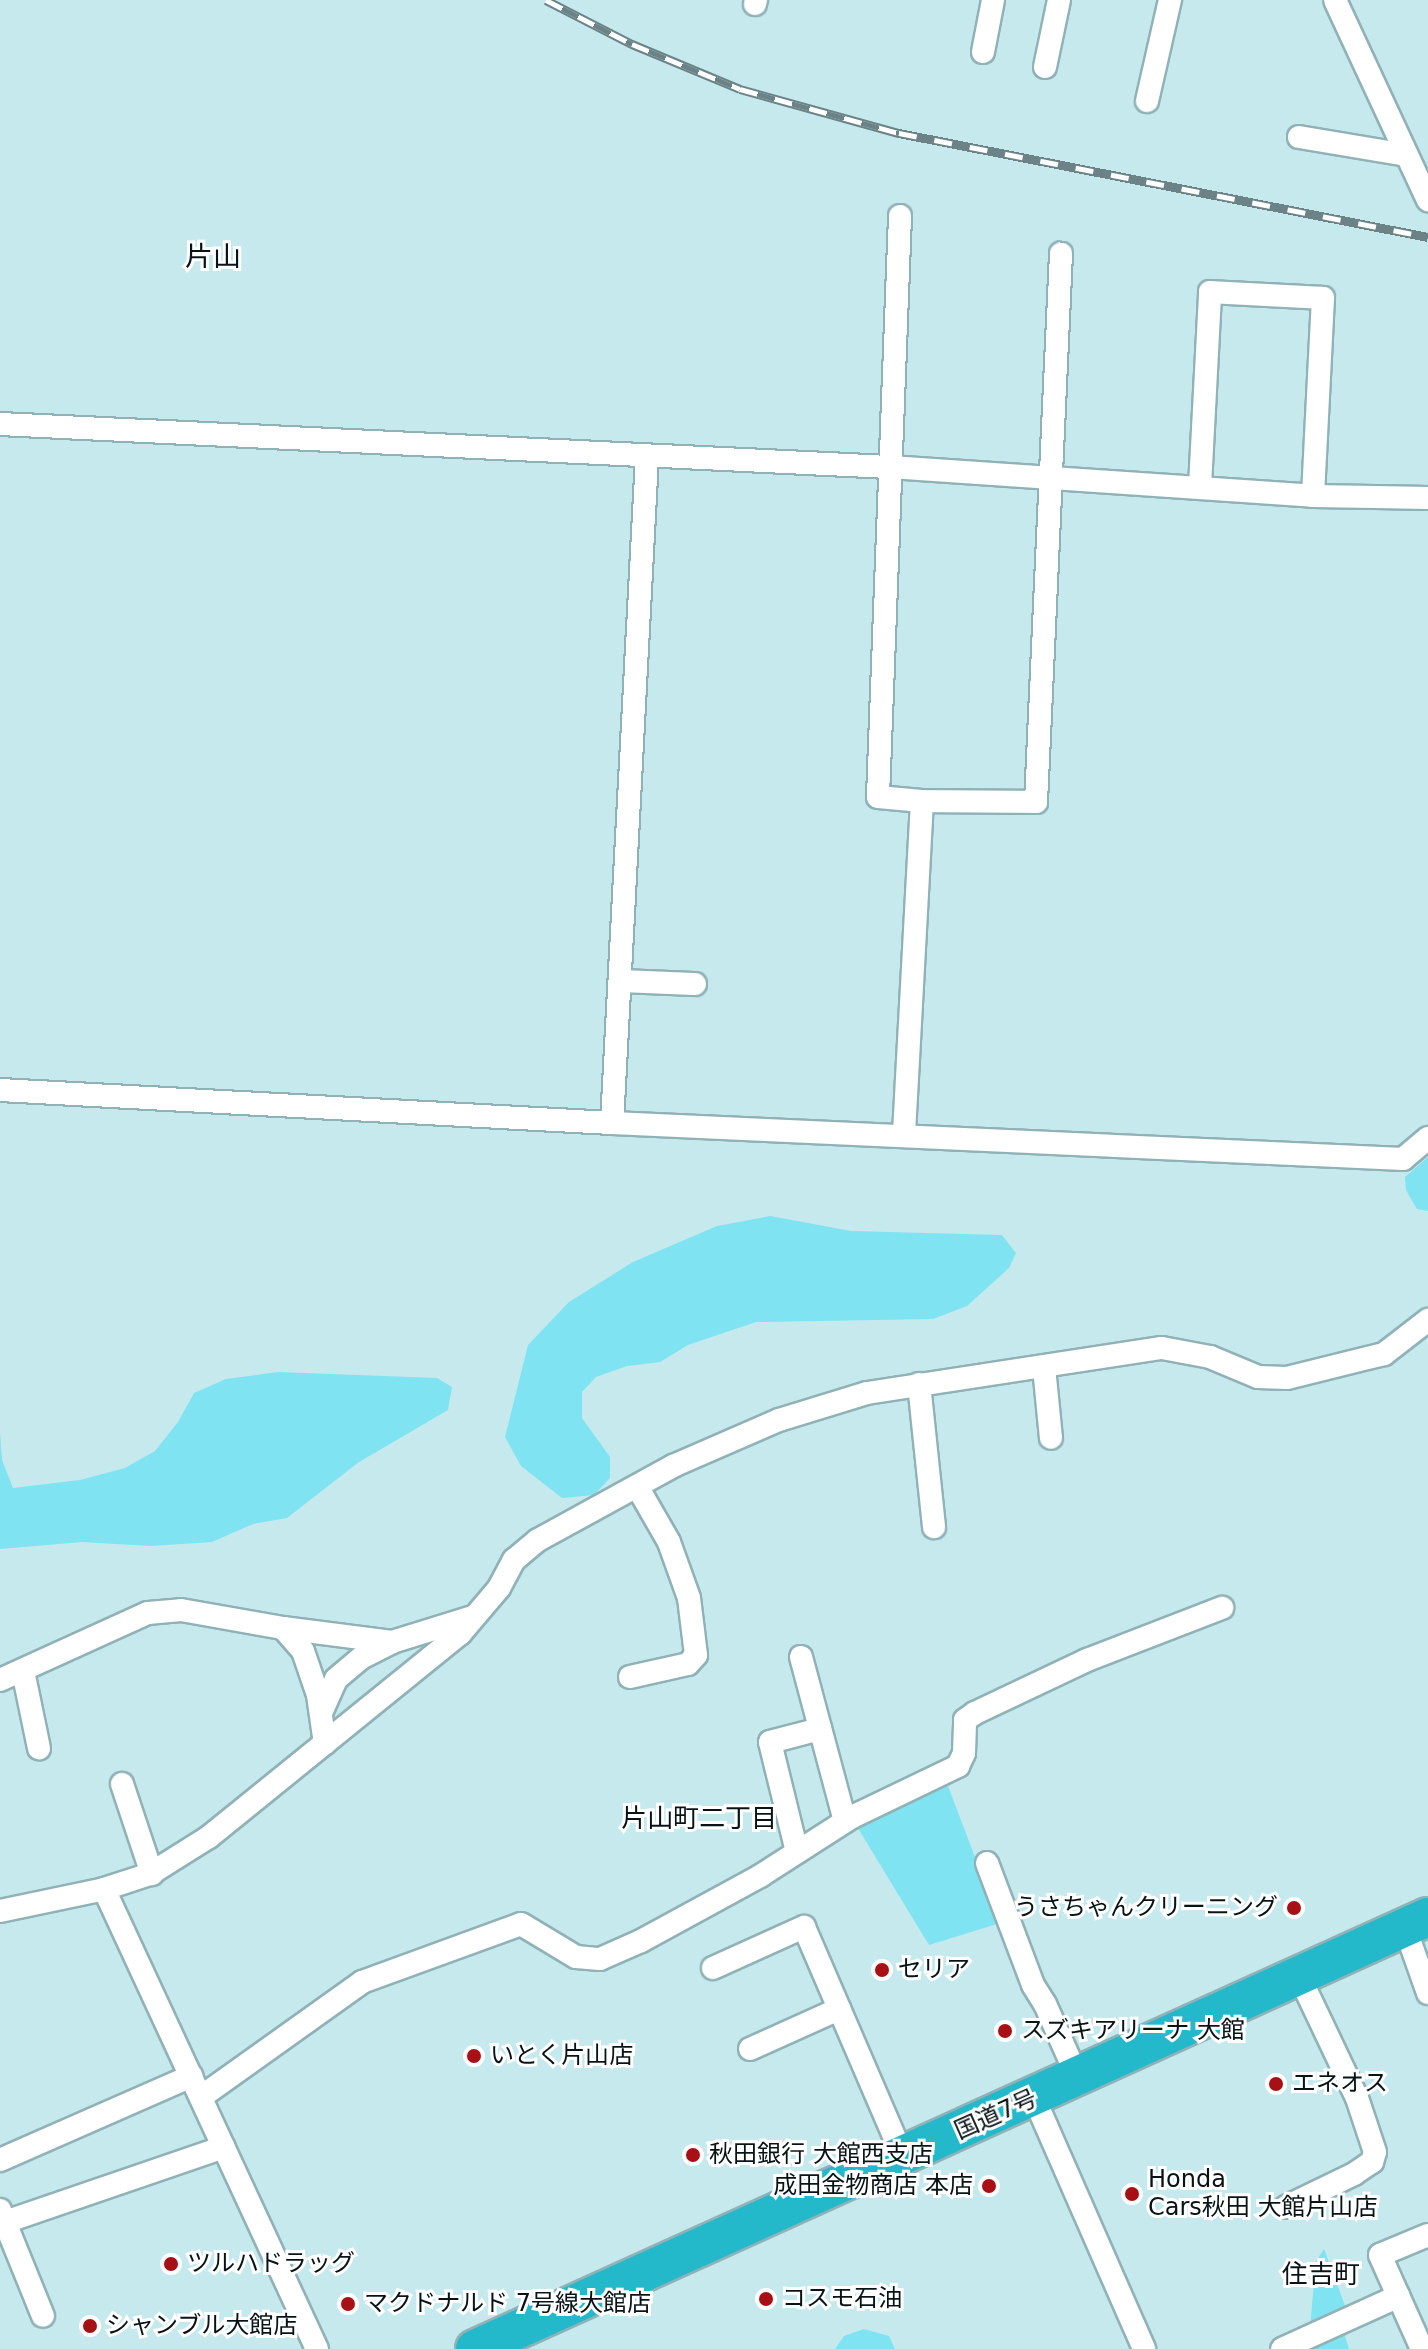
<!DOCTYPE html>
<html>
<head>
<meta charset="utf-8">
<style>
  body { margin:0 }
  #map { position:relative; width:1428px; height:2349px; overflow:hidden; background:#c6e9ee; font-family:"DejaVu Sans","Noto Sans JP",sans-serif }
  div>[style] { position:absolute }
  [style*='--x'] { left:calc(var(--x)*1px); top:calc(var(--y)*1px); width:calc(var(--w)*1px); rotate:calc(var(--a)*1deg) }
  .green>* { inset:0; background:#7fe3f1 }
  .roads { filter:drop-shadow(2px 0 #90b2b7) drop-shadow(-2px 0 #90b2b7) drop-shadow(0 2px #90b2b7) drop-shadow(0 -2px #90b2b7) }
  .street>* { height:22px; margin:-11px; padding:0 11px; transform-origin:11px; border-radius:11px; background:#fff }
  .highway>* { height:38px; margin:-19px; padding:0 19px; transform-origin:19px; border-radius:19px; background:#23b9cb }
  .rail>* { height:9px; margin-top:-4.5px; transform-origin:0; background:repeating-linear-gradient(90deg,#fff 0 18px,#6b8386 0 36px); box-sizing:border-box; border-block:2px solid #6b8386 }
  .dots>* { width:22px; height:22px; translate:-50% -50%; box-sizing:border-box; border:4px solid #fff; border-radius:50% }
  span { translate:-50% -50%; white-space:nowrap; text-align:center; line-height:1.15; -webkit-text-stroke:6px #fff; paint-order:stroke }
  .poi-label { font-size:24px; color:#071315 }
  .right { translate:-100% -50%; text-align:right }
  .left { translate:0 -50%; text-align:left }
  .street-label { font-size:24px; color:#071315 }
  .neighbourhood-label { font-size:26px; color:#071315 }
  .quarter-label { font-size:28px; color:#071315 }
</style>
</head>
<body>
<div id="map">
  <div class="green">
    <i style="clip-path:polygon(1428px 1157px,1428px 1211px,1417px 1209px,1406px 1190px,1405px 1177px)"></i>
    <i style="clip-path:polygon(770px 1216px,851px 1231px,1002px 1235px,1016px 1253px,1009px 1268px,967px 1306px,933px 1319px,756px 1322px,688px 1345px,660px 1362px,627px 1366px,596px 1377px,582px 1392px,582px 1418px,610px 1457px,610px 1478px,594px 1495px,562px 1498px,521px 1466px,505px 1437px,528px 1345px,569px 1302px,633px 1262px,717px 1226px)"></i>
    <i style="clip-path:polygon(278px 1372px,437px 1378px,452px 1387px,448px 1410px,359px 1462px,287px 1518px,253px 1524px,212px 1542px,150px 1546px,82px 1542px,0 1549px,0 1433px,2px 1460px,13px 1488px,80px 1480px,125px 1468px,155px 1451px,178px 1422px,194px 1393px,226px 1379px)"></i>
    <i style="clip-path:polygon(948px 1786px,1000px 1923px,929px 1945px,856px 1825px)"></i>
    <i style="clip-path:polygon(1324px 2249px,1347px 2311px,1310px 2328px,1316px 2261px)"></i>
    <i style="clip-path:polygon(864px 2329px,889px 2336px,895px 2349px,835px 2349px,844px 2336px)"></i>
    <i style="clip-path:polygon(1344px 2333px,1349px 2349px,1308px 2349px)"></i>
  </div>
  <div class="roads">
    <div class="street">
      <i style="--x:1335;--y:0;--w:221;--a:65.1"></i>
      <i style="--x:755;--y:4;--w:4;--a:-76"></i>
      <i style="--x:983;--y:52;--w:53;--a:-79.1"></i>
      <i style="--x:1045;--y:67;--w:68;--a:-78.2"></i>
      <i style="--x:1147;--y:101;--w:104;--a:-77.2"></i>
      <i style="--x:1299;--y:137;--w:109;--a:9.5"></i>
      <i style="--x:900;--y:216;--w:581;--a:92.17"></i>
      <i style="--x:878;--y:797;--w:44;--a:5.2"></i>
      <i style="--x:922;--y:801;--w:333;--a:93.1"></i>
      <i style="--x:0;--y:424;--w:891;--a:2.77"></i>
      <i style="--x:890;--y:467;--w:424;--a:3.9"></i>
      <i style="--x:1313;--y:496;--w:115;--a:1"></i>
      <i style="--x:1200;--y:486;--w:194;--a:-87"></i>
      <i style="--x:1210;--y:292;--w:113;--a:3"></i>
      <i style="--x:1323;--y:298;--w:198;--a:92.9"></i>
      <i style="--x:922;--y:801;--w:114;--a:0.5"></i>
      <i style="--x:1036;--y:802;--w:549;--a:-87.39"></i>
      <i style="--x:620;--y:981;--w:75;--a:2.3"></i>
      <i style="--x:0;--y:1090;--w:613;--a:3.09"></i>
      <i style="--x:612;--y:1123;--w:792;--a:2.61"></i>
      <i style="--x:1403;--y:1159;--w:33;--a:-40"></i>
      <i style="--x:612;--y:1123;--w:666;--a:-86.99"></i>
      <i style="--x:1044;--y:1367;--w:71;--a:84.4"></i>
      <i style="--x:919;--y:1384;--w:144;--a:84"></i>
      <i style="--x:283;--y:1628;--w:110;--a:7.3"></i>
      <i style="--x:392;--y:1642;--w:85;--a:-17.2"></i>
      <i style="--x:801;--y:1657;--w:170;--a:75"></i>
      <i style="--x:23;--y:1671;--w:79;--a:78.3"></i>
      <i style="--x:630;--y:1677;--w:59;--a:-12.6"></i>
      <i style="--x:688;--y:1664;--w:12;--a:-48"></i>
      <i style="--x:696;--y:1655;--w:57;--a:-97"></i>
      <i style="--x:689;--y:1598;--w:59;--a:-109.7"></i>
      <i style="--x:669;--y:1542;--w:62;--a:-119.9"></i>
      <i style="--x:0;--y:1680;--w:162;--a:-24.4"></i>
      <i style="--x:148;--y:1613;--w:33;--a:-5"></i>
      <i style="--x:181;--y:1610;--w:104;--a:10"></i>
      <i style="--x:283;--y:1628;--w:30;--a:49"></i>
      <i style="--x:303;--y:1651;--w:46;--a:71.2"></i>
      <i style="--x:318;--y:1695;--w:49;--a:81.9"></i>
      <i style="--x:321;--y:1713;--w:37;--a:-66"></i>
      <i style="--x:336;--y:1679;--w:33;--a:-40"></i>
      <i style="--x:361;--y:1658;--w:35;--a:-27"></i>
      <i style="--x:122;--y:1784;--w:95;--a:71.6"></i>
      <i style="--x:797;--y:1852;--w:113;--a:-103.8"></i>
      <i style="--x:770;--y:1742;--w:52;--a:-14.6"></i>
      <i style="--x:987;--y:1863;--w:130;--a:69.3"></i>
      <i style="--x:1033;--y:1985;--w:22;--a:58"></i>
      <i style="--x:1045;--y:2004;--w:81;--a:66"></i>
      <i style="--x:104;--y:1889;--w:507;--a:65.15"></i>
      <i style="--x:0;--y:1911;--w:106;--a:-11.9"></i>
      <i style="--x:104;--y:1889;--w:48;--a:-18.1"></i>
      <i style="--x:150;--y:1874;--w:70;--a:-32.1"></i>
      <i style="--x:209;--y:1837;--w:323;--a:-39"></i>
      <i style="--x:460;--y:1634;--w:60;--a:-49.7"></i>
      <i style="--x:499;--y:1588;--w:32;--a:-62"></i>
      <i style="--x:514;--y:1560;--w:31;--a:-40"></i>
      <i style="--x:538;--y:1540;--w:154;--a:-28.7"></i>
      <i style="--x:673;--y:1466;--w:116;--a:-23.5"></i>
      <i style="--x:779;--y:1420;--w:92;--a:-17.1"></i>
      <i style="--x:867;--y:1393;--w:298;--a:-8.7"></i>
      <i style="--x:1162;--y:1348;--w:49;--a:10.6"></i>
      <i style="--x:1210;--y:1357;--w:52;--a:22.6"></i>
      <i style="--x:1258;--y:1377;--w:29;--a:2"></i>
      <i style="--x:1287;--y:1378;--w:100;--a:-13.9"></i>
      <i style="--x:1384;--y:1354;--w:56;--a:-37.7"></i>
      <i style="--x:1405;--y:1928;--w:69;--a:70.5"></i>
      <i style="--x:713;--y:1968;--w:100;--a:-24.3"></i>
      <i style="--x:804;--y:1927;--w:250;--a:66.7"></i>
      <i style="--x:750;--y:2049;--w:98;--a:-24.2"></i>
      <i style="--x:201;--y:2097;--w:198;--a:-35.5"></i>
      <i style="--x:362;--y:1982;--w:169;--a:-20"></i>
      <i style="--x:521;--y:1924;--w:64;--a:31"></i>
      <i style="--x:576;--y:1957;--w:24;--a:5"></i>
      <i style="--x:600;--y:1959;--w:45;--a:-23.7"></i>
      <i style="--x:641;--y:1941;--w:136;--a:-28.6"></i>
      <i style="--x:760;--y:1876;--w:109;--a:-32.7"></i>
      <i style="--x:852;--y:1817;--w:118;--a:-25.7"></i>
      <i style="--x:958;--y:1766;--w:14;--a:-65"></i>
      <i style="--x:964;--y:1753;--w:33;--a:-88"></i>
      <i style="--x:965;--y:1720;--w:12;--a:-35"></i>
      <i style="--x:975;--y:1713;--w:124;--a:-25.3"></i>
      <i style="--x:1087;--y:1660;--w:145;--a:-21.1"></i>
      <i style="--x:1034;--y:2098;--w:274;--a:66.3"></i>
      <i style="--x:0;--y:2160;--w:209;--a:-23.7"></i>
      <i style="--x:1286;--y:2207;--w:76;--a:-25.9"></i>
      <i style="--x:1354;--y:2174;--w:22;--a:-34"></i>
      <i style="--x:1372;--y:2162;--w:10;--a:-73"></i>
      <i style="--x:1375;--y:2152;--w:57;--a:-108.4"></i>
      <i style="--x:1357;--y:2098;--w:135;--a:-115.4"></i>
      <i style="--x:0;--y:2210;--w:114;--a:67.9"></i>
      <i style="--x:5;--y:2222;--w:231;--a:-18.9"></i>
      <i style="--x:1282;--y:2349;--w:128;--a:-24.4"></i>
      <i style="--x:1422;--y:2349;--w:103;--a:-114.1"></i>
      <i style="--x:1380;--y:2255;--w:52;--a:-22.6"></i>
    </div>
    <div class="highway">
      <i style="--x:475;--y:2349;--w:1046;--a:-24.39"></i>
    </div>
  </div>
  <div class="rail">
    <i style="--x:546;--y:0;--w:97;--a:27.1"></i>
    <i style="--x:632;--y:44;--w:117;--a:22.6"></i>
    <i style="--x:740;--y:89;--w:165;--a:15.5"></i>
    <i style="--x:899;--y:133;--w:539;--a:11.12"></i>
  </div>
  <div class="dots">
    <i style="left:1294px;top:1908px;background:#a71115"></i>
    <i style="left:882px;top:1970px;background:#a71115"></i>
    <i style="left:1005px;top:2031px;background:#a71115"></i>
    <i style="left:474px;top:2056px;background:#a71115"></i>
    <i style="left:1276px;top:2084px;background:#a71115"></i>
    <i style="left:693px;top:2155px;background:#a71115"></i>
    <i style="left:989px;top:2186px;background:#a71115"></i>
    <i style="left:1132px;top:2194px;background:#a71115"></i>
    <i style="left:171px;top:2264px;background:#a71115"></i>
    <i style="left:766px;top:2299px;background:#a71115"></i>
    <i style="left:348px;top:2304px;background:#a71115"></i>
    <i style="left:90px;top:2326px;background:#a71115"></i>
  </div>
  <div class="poi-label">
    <span class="right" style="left:1278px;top:1908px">うさちゃんクリーニング</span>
    <span class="left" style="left:898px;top:1970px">セリア</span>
    <span class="left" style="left:1021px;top:2031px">スズキアリーナ 大館</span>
    <span class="left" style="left:490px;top:2056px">いとく片山店</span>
    <span class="left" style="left:1292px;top:2084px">エネオス</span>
    <span class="left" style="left:709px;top:2155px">秋田銀行 大館西支店</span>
    <span class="left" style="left:1148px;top:2194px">Honda<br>Cars秋田 大館片山店</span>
    <span class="right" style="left:973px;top:2186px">成田金物商店 本店</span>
    <span class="left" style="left:187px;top:2264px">ツルハドラッグ</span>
    <span class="left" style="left:782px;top:2299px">コスモ石油</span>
    <span class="left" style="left:364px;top:2304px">マクドナルド 7号線大館店</span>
    <span class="left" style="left:106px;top:2326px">シャンブル大館店</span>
  </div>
  <div class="street-label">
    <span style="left:996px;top:2115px;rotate:-24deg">国道7号</span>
  </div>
  <div class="neighbourhood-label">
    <span style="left:699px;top:1819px">片山町二丁目</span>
    <span style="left:1321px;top:2275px">住吉町</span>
  </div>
  <div class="quarter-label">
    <span style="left:213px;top:257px">片山</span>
  </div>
</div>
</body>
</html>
